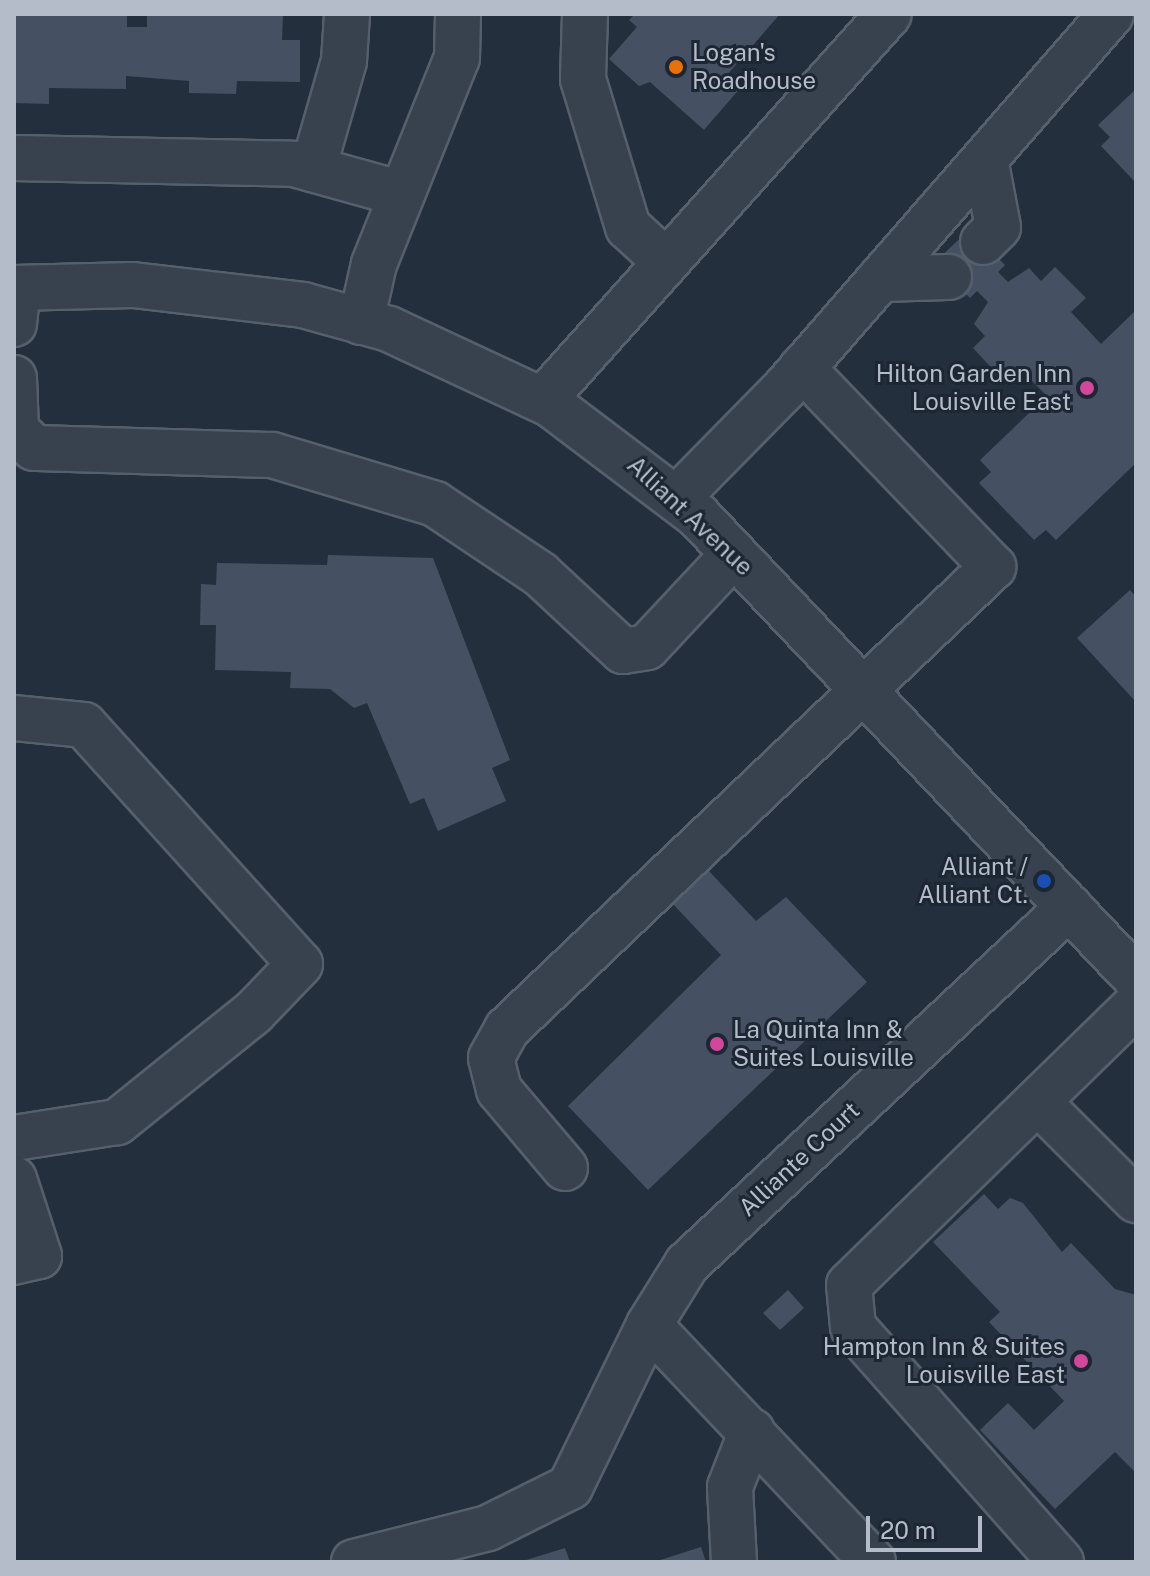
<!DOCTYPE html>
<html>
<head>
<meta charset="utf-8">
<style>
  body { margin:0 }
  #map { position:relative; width:1150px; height:1576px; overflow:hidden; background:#242f3e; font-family:"Public Sans",sans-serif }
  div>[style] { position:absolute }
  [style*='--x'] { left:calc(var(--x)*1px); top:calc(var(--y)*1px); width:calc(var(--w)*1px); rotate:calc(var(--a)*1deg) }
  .building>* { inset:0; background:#455162 }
  .roads { filter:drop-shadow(2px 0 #565f6c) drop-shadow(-2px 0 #565f6c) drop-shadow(0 2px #565f6c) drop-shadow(0 -2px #565f6c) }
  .minor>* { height:44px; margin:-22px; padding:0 22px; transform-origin:22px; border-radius:22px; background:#38414e }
  .dots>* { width:22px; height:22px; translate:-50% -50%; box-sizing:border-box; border:4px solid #1d2633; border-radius:50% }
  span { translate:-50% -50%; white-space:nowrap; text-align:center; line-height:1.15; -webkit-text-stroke:6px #1d2633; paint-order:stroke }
  .poi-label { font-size:24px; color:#b4bcc9 }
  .left { translate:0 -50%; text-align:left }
  .right { translate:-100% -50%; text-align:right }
  .street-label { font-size:24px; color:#b4bcc9 }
  .frame { position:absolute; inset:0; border:16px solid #b4bcc9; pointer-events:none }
  .scale { position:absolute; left:866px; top:1516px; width:116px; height:36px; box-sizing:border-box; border:4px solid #b4bcc9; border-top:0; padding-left:10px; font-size:24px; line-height:28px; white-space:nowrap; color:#b4bcc9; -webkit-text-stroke:6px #1d2633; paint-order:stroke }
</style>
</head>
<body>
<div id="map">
  <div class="building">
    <i style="clip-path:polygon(14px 14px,127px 14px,127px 27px,147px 27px,147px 14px,283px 14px,282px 40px,300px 40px,300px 82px,237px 81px,236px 94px,189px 93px,189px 81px,126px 76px,126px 89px,49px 88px,49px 104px,14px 103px)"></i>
    <i style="clip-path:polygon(635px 14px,780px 14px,727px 75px,741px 87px,704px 130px,650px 82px,639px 86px,609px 59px,637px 27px,629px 20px)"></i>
    <i style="clip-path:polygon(1136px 89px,1136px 183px,1101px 146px,1110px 137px,1098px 125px)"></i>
    <i style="clip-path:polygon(970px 229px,1005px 265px,998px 272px,1008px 282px,1029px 268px,1041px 281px,1055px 267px,1086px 298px,1071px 312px,1101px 344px,1136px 310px,1136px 463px,1056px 540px,1046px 530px,1034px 540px,979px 483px,991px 472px,980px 460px,1047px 396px,1017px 366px,1003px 380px,973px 348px,985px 336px,974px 324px,988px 302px,977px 291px,970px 298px,935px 262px)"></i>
    <i style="clip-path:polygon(328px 555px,433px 558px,510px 760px,492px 768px,506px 801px,438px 831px,424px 798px,410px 804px,367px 703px,354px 708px,330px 689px,290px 688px,291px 672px,215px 670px,216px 625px,200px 625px,201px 584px,216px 585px,217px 563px,327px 565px)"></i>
    <i style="clip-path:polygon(1130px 590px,1136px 597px,1136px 702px,1077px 638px)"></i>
    <i style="clip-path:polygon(708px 870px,756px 921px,786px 897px,867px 982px,648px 1190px,568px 1106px,721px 955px,672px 903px)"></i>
    <i style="clip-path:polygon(984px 1194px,998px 1209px,1010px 1198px,1023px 1203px,1062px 1252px,1071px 1243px,1115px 1289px,1136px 1295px,1136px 1473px,1115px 1452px,1055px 1509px,980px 1430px,1008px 1403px,1034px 1430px,1064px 1401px,989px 1322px,1000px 1312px,933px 1242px)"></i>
    <i style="clip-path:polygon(788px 1290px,804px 1308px,780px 1330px,763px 1313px)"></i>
    <i style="clip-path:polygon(701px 1547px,706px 1562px,657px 1562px,657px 1561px)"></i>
    <i style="clip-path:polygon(565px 1548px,570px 1562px,523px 1562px,523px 1561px)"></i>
  </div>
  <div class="roads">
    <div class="minor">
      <i style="--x:585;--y:14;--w:65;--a:91.8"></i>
      <i style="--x:583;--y:79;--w:155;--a:73.1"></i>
      <i style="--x:628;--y:227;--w:52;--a:42.6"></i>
      <i style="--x:14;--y:158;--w:280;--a:1.2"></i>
      <i style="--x:294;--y:164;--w:112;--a:15.5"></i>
      <i style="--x:313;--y:169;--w:112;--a:-74"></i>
      <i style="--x:344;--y:61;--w:47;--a:-86.3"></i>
      <i style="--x:983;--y:242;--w:21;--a:-45"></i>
      <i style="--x:998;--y:227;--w:69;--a:-100.8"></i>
      <i style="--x:880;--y:279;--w:69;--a:-1.7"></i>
      <i style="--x:14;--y:288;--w:119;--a:-1.4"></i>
      <i style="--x:133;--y:285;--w:171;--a:6.7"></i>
      <i style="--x:303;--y:305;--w:89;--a:15.6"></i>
      <i style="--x:389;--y:329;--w:178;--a:25"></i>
      <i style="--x:550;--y:404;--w:186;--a:37.1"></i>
      <i style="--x:698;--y:516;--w:637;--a:46.53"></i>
      <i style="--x:361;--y:322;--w:59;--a:-77.4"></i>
      <i style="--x:374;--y:264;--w:222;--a:-68.1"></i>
      <i style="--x:457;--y:58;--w:44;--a:-88.7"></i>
      <i style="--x:14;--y:324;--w:36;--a:-84"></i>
      <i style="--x:14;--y:378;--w:52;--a:87.8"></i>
      <i style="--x:16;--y:430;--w:25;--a:45"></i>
      <i style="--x:34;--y:448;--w:238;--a:1.7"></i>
      <i style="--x:272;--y:455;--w:170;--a:16.7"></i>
      <i style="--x:435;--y:504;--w:126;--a:33.7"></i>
      <i style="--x:540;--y:574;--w:113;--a:42.9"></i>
      <i style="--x:623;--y:651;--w:24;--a:-9"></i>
      <i style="--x:647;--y:647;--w:127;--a:-46.9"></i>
      <i style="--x:543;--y:400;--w:518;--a:-48.13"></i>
      <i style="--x:677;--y:498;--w:154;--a:-45.5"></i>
      <i style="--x:785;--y:388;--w:496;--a:-48.9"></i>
      <i style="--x:14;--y:718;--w:70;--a:5.7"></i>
      <i style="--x:84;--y:725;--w:322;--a:47.9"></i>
      <i style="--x:300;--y:964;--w:66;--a:133.8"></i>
      <i style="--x:254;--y:1012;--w:176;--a:141.2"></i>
      <i style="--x:117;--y:1122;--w:104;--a:171.2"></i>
      <i style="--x:1040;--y:1104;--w:136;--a:45"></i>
      <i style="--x:565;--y:1168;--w:102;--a:-130.2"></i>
      <i style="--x:499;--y:1090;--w:33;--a:-104"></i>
      <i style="--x:491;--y:1058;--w:33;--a:-61"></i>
      <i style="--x:507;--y:1029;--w:671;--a:-43.55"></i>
      <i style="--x:993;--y:567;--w:276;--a:-133.8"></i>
      <i style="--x:14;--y:1179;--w:81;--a:72"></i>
      <i style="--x:39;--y:1256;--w:26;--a:167"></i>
      <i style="--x:649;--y:1325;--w:326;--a:46.6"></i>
      <i style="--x:354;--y:1562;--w:138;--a:-14.2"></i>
      <i style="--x:488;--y:1528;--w:92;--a:-26.6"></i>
      <i style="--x:570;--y:1487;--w:180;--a:-64"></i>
      <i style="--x:649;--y:1325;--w:72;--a:-58.1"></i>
      <i style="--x:687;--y:1264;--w:523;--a:-43.06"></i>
      <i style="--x:734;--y:1562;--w:75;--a:-93.1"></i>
      <i style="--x:730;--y:1487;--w:60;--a:-68.6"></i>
      <i style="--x:1061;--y:1562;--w:314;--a:-131.5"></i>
      <i style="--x:853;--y:1327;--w:42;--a:-95.4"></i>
      <i style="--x:849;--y:1285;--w:401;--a:-44.3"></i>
    </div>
  </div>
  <div class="dots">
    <i style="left:676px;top:67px;background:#e8710a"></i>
    <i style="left:1087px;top:388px;background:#d1479c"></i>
    <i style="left:1044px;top:881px;background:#1a4fb4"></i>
    <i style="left:717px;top:1044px;background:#d1479c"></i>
    <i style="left:1081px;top:1361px;background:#d1479c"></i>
  </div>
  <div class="poi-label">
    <span class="left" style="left:692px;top:67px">Logan's<br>Roadhouse</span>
    <span class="right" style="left:1071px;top:388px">Hilton Garden Inn<br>Louisville East</span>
    <span class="right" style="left:1028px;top:881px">Alliant /<br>Alliant Ct.</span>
    <span class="left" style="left:733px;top:1044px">La Quinta Inn &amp;<br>Suites Louisville</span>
    <span class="right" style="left:1065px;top:1361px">Hampton Inn &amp; Suites<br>Louisville East</span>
  </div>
  <div class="street-label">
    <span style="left:690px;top:516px;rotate:43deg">Alliant Avenue</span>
    <span style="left:799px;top:1159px;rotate:-43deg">Alliante Court</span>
  </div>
  <div class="frame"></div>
  <div class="scale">20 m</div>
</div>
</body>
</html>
